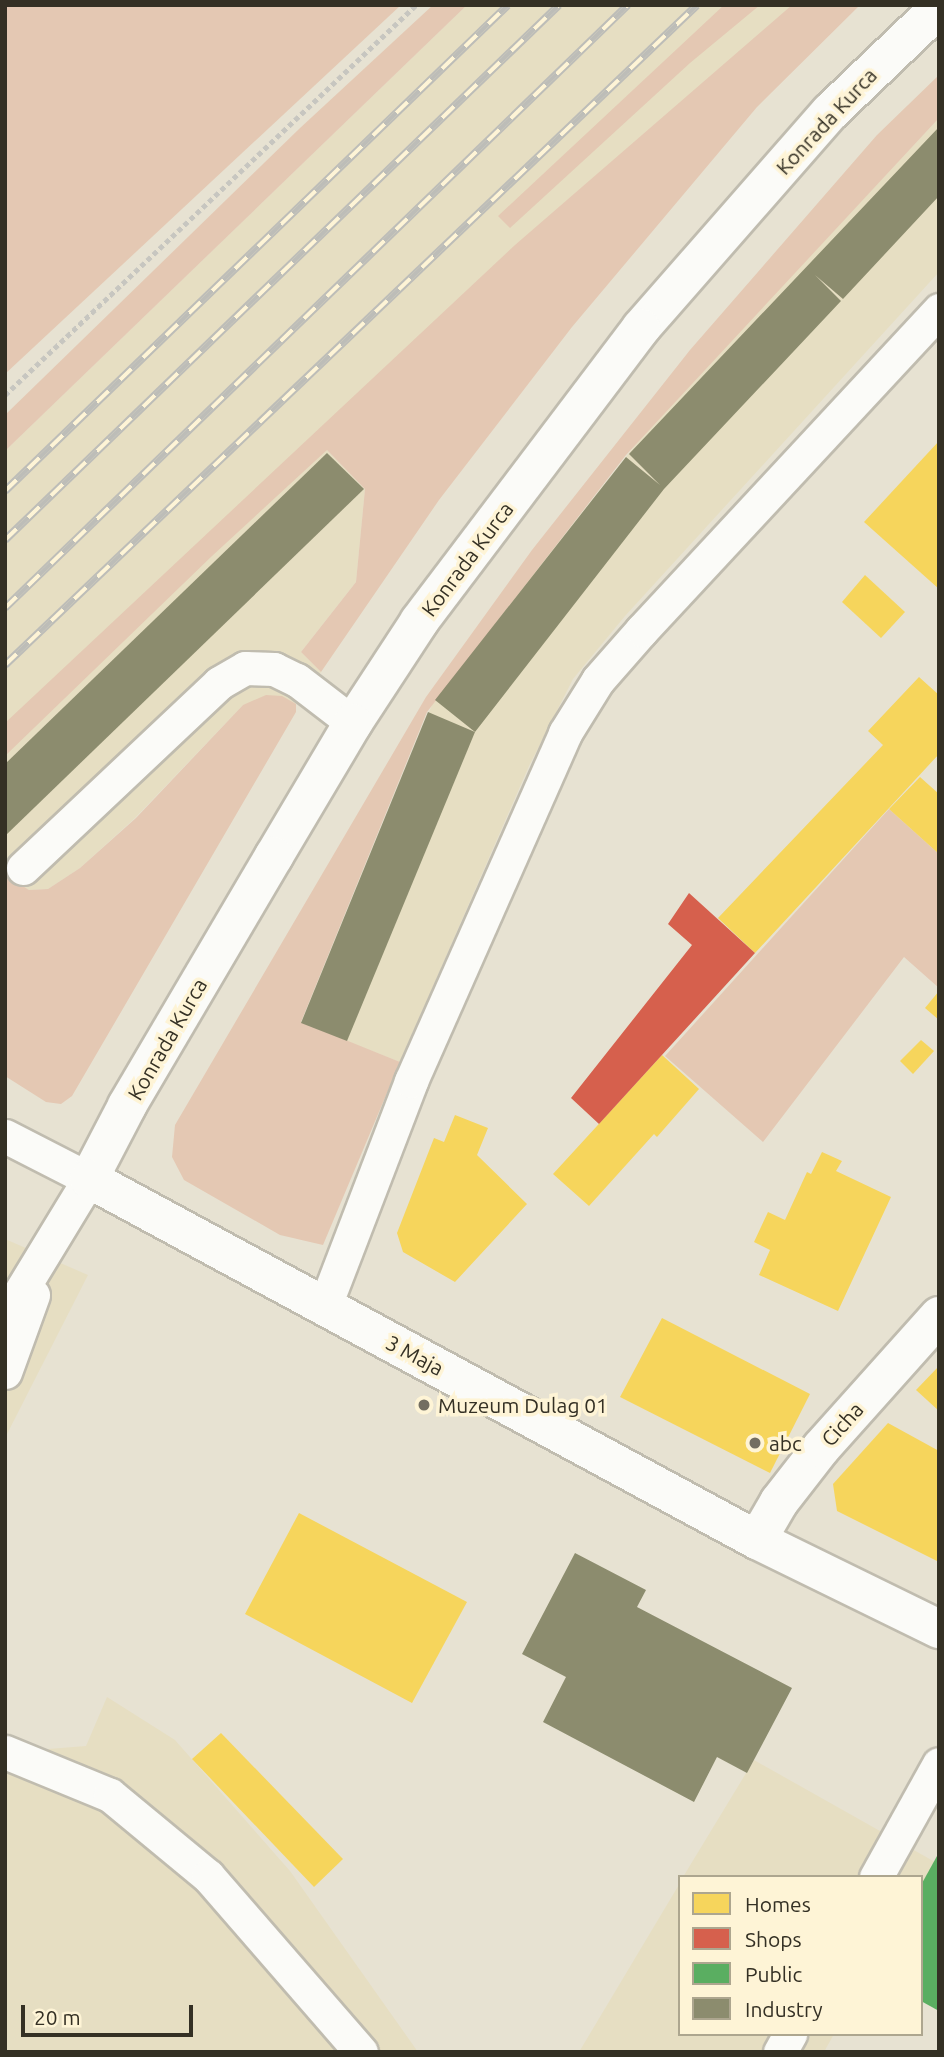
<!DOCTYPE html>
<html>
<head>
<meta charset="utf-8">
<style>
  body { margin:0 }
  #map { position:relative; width:944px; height:2057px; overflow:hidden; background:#e7e2d2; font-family:Ubuntu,sans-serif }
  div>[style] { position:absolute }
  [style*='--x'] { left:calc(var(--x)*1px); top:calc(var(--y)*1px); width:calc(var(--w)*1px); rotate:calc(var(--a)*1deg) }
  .built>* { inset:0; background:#e6dec2 }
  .green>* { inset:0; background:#e4c8b3 }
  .homes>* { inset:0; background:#f6d55c }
  .shops>* { inset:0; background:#d6604d }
  .public>* { inset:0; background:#5aae61 }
  .industry>* { inset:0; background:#8c8c6e }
  .path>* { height:4.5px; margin-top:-2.25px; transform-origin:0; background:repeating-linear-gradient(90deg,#c7c6c0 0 5px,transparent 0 8.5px) }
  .roads { filter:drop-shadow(2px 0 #c0bcaf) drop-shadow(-2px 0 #c0bcaf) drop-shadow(0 2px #c0bcaf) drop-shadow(0 -2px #c0bcaf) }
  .service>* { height:33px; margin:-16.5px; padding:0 16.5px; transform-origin:16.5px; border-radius:16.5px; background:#fbfbf8 }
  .minor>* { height:38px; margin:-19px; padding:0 19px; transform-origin:19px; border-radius:19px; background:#fbfbf8 }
  .rail>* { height:8px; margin-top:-4px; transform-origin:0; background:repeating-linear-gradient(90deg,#fef4d6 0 16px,#bdbdb8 0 32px); box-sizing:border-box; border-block:2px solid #bdbdb8 }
  .dots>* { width:19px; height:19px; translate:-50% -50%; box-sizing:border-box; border:4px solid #fef4d6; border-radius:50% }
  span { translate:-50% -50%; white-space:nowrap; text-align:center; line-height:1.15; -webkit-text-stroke:7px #fef4d6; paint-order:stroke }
  .street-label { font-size:21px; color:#343024 }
  .poi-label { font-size:21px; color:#343024 }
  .left { translate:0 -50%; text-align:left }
  .frame { position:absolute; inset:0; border:7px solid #343024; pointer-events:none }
  .legend { position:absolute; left:678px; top:1875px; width:245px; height:161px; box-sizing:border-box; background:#fef4d6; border:2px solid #ada68f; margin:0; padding:9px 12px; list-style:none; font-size:21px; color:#343024 }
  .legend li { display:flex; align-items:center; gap:14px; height:35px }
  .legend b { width:35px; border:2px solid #ada68f }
  .scale { position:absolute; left:21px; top:2005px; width:172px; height:32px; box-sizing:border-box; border:4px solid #343024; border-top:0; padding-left:9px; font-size:21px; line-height:24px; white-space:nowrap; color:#343024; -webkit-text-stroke:5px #fef4d6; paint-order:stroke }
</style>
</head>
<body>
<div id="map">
  <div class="built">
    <i style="clip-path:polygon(467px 5px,832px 5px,327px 450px,365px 489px,356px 582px,301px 652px,321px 672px,296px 704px,282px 697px,243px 705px,135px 818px,80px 868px,48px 889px,29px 890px,10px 881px,5px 875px,5px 451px)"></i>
    <i style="clip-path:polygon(939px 118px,939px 272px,625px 616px,573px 679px,529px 766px,400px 1062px,301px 1023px,434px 700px,644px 434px)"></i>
    <i style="clip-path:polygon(5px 1239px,88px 1275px,5px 1438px)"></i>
    <i style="clip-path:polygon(107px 1697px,175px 1740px,290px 1871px,418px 2052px,5px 2052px,5px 1733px,23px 1751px,86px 1746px)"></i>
    <i style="clip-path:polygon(754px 1760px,935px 1862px,921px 1885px,921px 1877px,683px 1877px)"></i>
    <i style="clip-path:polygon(680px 1883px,680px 2034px,834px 2034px,824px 2052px,579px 2052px)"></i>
  </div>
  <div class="green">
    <i style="clip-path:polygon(5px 5px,401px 5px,5px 374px)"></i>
    <i style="clip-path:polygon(433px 5px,467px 5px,5px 451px,5px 415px,299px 129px)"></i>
    <i style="clip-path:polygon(724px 5px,760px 5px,690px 63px,510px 228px,498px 216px)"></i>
    <i style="clip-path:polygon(792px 5px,860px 5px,757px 107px,572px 327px,439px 500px,321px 672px,301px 652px,356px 582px,365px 489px,327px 450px,212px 556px,5px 756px,5px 723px,515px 245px)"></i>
    <i style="clip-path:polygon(939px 75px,939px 118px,626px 455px,427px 712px,301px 1022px,400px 1062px,323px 1245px,280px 1235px,184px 1180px,172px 1157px,175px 1125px,426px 697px,532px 550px,690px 350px,877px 135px)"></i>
    <i style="clip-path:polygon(266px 695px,282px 696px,296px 704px,296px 712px,72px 1096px,61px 1104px,46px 1102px,5px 1076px,5px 875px,29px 890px,48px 889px,80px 868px,136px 818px,243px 705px)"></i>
    <i style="clip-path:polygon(889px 809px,939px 854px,939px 988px,904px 957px,763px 1142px,665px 1056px)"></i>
  </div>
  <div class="homes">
    <i style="clip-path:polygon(939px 441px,939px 589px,864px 522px)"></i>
    <i style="clip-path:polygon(865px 575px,905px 612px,881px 638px,842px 602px)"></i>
    <i style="clip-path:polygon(919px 677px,939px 695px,939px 754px,755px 953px,718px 918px,883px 745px,868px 731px)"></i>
    <i style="clip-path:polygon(920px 777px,939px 794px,939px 854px,889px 809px)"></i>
    <i style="clip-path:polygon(939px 991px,939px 1020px,925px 1008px)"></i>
    <i style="clip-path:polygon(921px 1040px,934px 1051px,913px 1074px,900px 1061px)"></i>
    <i style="clip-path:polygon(662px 1055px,699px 1089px,657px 1137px,654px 1134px,589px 1206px,553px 1174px)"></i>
    <i style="clip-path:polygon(455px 1115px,488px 1128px,477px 1155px,527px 1204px,455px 1282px,403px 1252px,397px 1233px,434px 1138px,444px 1142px)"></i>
    <i style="clip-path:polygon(822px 1152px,842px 1161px,836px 1171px,891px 1197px,838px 1311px,759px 1275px,770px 1250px,754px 1242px,768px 1212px,785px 1220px,807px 1172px,811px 1174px)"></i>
    <i style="clip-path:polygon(662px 1318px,810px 1394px,770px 1473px,620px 1397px)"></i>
    <i style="clip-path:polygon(939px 1366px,939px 1411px,916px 1390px)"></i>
    <i style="clip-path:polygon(888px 1423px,939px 1451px,939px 1562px,837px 1511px,833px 1484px)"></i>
    <i style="clip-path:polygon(299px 1513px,467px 1602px,412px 1703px,245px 1614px)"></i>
    <i style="clip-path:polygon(221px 1733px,343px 1859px,314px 1887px,192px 1759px)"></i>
  </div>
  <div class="shops">
    <i style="clip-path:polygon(689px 893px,755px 953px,599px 1124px,571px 1098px,692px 945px,668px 924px)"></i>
  </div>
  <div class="public">
    <i style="clip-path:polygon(937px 1856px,939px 1857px,939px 2011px,921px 2001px,921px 1885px)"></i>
  </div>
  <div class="industry">
    <i style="clip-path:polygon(939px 127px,939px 196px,843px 299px,815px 275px,841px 301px,664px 489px,475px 732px,435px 700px,626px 457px,660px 485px,629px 454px)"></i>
    <i style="clip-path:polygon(327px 453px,364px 489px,5px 836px,5px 764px)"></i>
    <i style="clip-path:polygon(428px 712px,475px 732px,347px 1041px,301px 1023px)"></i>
    <i style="clip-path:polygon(575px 1553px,646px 1590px,637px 1607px,792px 1688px,747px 1773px,717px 1757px,694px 1802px,543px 1722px,566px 1677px,522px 1654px)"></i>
  </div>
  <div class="path">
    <i style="--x:5;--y:395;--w:567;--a:-43.5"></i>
  </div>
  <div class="roads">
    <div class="service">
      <i style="--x:23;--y:868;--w:270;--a:-43.3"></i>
      <i style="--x:219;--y:683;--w:30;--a:-30"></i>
      <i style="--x:245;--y:668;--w:29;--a:2"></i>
      <i style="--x:274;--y:669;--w:25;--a:26"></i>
      <i style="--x:297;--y:680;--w:71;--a:37.5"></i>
      <i style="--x:5;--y:1136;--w:94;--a:27.1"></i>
      <i style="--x:89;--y:1179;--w:162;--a:121.3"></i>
      <i style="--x:324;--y:1308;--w:243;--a:-69"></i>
      <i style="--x:411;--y:1081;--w:381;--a:-66.1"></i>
      <i style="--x:565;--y:733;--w:62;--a:-58.1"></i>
      <i style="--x:598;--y:680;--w:67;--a:-48.7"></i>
      <i style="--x:642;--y:630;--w:437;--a:-47.1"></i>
      <i style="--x:5;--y:1372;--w:82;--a:-70"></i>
      <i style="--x:5;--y:1752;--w:113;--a:22.3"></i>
      <i style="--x:110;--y:1795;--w:127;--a:39.6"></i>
      <i style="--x:208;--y:1876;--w:233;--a:49"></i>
      <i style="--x:876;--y:1877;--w:129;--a:-60.9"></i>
      <i style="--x:780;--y:2052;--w:21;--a:-61"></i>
    </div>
    <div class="minor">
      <i style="--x:939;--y:8;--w:151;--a:136.3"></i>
      <i style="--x:830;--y:112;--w:287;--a:131.2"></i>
      <i style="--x:641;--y:328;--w:368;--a:127.1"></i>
      <i style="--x:419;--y:622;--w:121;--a:123.2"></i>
      <i style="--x:353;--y:723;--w:155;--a:120.7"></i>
      <i style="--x:274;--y:856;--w:290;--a:120.5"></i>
      <i style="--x:127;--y:1106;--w:82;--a:117.5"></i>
      <i style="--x:89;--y:1179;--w:759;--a:28.39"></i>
      <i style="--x:757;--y:1540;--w:203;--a:26.1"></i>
      <i style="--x:757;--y:1540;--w:44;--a:-59.9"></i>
      <i style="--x:779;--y:1502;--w:68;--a:-52.1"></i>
      <i style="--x:821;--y:1448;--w:177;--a:-48.2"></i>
    </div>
  </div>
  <div class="rail">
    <i style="--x:5;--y:491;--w:699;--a:-44.02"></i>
    <i style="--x:5;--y:540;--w:770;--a:-44"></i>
    <i style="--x:5;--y:608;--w:867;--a:-44.07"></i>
    <i style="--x:5;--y:665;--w:956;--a:-43.64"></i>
  </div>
  <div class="dots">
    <i style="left:424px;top:1405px;background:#736e61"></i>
    <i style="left:755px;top:1443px;background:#736e61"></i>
  </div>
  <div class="street-label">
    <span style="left:826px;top:121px;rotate:-47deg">Konrada Kurca</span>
    <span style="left:467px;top:559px;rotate:-53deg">Konrada Kurca</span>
    <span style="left:167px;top:1039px;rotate:-60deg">Konrada Kurca</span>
    <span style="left:415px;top:1355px;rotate:28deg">3 Maja</span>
    <span style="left:842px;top:1424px;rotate:-48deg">Cicha</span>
  </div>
  <div class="poi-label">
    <span class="left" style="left:438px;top:1405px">Muzeum Dulag 01</span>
    <span class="left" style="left:769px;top:1443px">abc</span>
  </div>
  <div class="frame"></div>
  <ul class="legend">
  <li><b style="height:19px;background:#f6d55c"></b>Homes</li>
  <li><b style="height:19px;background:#d6604d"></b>Shops</li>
  <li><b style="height:19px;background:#5aae61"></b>Public</li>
  <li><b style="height:19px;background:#8c8c6e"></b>Industry</li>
  </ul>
  <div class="scale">20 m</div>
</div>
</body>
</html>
